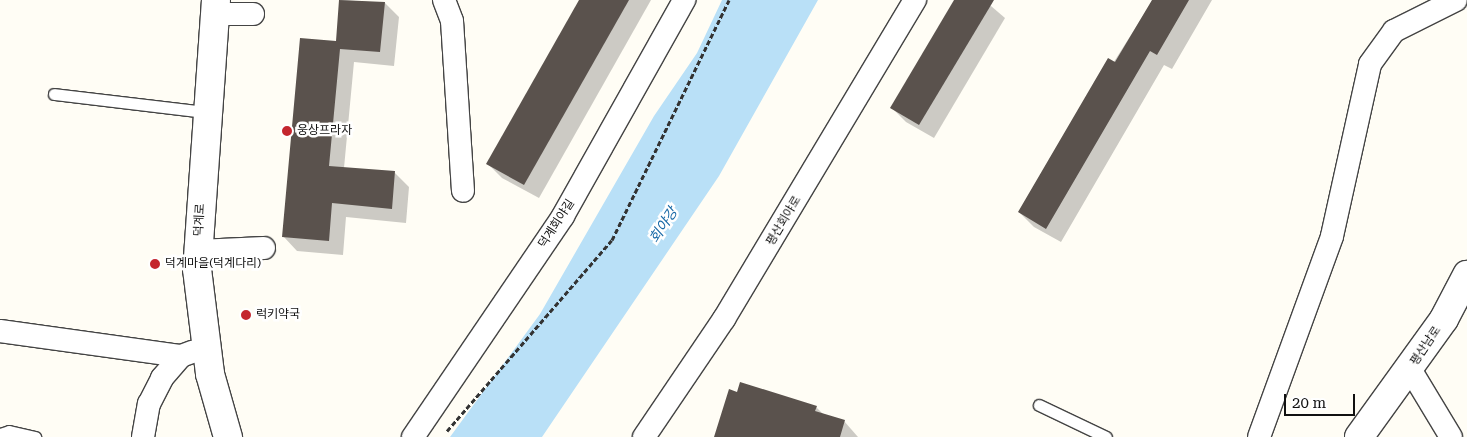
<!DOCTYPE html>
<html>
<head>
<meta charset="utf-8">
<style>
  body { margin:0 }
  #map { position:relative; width:1467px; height:437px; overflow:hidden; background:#fffdf5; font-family:"Roboto Serif","Noto Sans KR",serif }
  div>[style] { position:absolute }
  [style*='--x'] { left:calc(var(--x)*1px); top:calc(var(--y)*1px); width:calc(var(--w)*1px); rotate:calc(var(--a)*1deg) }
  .water>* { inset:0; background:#b9e0f7 }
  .shadow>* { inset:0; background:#0003 }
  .building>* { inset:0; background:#5a524d }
  .path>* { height:3px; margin-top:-1.5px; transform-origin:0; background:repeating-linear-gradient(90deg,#333 0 5px,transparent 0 7.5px) }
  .roads { filter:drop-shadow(1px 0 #444) drop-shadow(-1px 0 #444) drop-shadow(0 1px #444) drop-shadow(0 -1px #444) }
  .service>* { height:11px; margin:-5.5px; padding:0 5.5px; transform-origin:5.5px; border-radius:5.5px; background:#fff }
  .minor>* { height:22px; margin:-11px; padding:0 11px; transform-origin:11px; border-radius:11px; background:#fff }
  .tertiary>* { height:28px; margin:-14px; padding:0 14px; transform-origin:14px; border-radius:14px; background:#fff }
  .dots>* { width:14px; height:14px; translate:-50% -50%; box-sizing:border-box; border:2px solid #fff; border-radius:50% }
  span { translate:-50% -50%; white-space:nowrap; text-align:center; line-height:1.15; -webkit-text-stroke:5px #fff; paint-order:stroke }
  .poi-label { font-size:12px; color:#111 }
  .left { translate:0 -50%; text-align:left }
  .street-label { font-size:12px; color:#111 }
  .water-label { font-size:14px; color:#1768a6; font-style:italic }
  .scale { position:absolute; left:1284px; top:394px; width:71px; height:22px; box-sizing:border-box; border:2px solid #111; border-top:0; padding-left:6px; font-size:15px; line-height:18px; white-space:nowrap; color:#111; -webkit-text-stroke:4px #fff; paint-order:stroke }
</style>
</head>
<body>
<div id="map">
  <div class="water">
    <i style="clip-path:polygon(722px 0,818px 0,719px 176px,542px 437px,450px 437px,540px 314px,654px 116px,697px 53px)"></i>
  </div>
  <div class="shadow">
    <i style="clip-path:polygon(341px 0,385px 3px,399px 17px,394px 66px,354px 62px,344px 168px,394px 172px,409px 187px,406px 223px,346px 217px,343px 255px,297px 251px,283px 236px,337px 42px)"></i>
    <i style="clip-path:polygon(580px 0,651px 0,539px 198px,502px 178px,488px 164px)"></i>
    <i style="clip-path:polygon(956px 0,984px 0,1005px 18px,934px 138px,906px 122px,892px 108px)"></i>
    <i style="clip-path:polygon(1153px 0,1212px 0,1172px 69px,1164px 65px,1061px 242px,1034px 227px,1019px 212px)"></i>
    <i style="clip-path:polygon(738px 393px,816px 407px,824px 415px,844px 421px,858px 437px,716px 437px)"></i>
  </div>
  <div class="building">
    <i style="clip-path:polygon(339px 0,385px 2px,380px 52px,340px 49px,329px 166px,395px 171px,392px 209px,332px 203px,329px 241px,282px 237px,300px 38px,336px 41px)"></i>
    <i style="clip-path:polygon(579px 0,629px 0,524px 185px,486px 164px)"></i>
    <i style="clip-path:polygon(954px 0,994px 0,919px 125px,890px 108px)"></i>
    <i style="clip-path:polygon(1152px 0,1189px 0,1157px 55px,1150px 51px,1046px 229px,1018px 212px,1108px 58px,1115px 62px)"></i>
    <i style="clip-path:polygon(740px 382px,817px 406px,815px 411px,845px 420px,840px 437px,714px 437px,729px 389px,737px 392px)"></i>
  </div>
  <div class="path">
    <i style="--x:447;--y:431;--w:252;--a:-49.2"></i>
    <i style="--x:612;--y:240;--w:267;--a:-64"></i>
  </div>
  <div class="roads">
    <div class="service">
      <i style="--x:54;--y:94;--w:153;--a:6.8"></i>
      <i style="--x:1039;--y:405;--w:74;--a:25.5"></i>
      <i style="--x:0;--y:434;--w:9;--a:-18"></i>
      <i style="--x:9;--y:431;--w:27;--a:13"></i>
    </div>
    <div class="minor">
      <i style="--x:444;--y:0;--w:22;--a:69"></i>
      <i style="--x:452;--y:21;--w:170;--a:86.3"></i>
      <i style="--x:214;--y:14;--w:39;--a:0"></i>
      <i style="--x:198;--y:251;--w:66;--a:-2.6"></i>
      <i style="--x:0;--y:331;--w:183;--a:7.9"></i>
      <i style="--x:1410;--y:369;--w:79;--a:58.9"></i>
      <i style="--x:143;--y:437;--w:34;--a:-80"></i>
      <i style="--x:149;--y:404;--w:29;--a:-63"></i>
      <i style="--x:162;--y:378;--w:29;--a:-49"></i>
      <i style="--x:181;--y:356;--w:12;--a:-20"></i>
      <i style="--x:413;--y:437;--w:267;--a:-55.8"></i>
      <i style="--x:563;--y:216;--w:248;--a:-60.7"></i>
      <i style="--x:644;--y:437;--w:143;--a:-55.9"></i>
      <i style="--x:724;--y:319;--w:372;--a:-59.1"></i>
      <i style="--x:1259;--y:437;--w:214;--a:-70"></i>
      <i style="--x:1332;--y:236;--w:176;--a:-77.5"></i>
      <i style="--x:1370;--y:64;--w:41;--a:-54"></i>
      <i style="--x:1394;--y:31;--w:69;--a:-26.6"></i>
    </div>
    <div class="tertiary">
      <i style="--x:216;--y:0;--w:270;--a:94"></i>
      <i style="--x:197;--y:269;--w:106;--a:82.9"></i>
      <i style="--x:210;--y:374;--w:66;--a:74.1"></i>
      <i style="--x:1359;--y:437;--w:145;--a:-54.2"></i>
      <i style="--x:1444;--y:319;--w:50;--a:-62.4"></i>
    </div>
  </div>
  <div class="dots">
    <i style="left:287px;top:131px;background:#c4262e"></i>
    <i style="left:155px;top:264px;background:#c4262e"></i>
    <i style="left:246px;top:315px;background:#c4262e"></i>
  </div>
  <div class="poi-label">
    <span class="left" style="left:297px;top:131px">웅상프라자</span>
    <span class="left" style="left:165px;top:264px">덕계마을(덕계다리)</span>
    <span class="left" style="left:256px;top:315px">럭키약국</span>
  </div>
  <div class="street-label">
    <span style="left:200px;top:220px;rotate:-87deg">덕계로</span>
    <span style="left:784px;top:221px;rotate:-59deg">평산회야로</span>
    <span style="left:557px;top:224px;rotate:-57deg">덕계회야길</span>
    <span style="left:1426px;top:346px;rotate:-56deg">평산남로</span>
  </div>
  <div class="water-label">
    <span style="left:663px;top:225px;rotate:-57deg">회야강</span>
  </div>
  <div class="scale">20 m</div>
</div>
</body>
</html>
